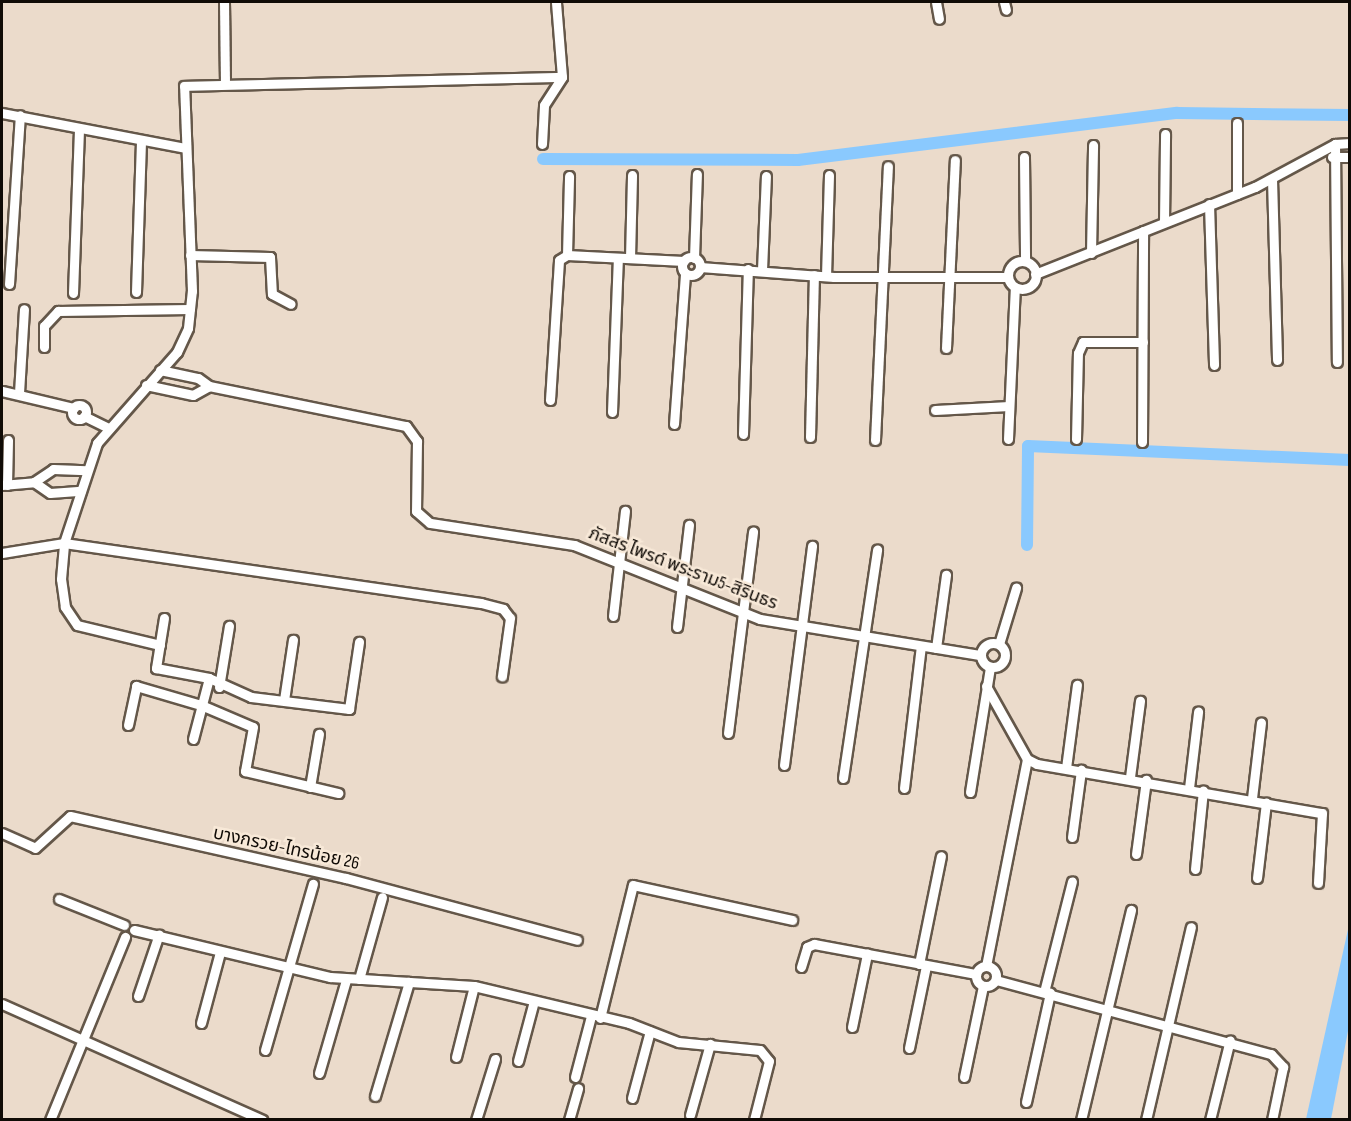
<!DOCTYPE html>
<html>
<head>
<meta charset="utf-8">
<style>
  body { margin:0 }
  #map { position:relative; width:1351px; height:1121px; overflow:hidden; background:#ebdbcb; font-family:"Sofia Sans Condensed","Noto Sans Thai",sans-serif }
  div>[style] { position:absolute }
  [style*='--x'] { left:calc(var(--x)*1px); top:calc(var(--y)*1px); width:calc(var(--w)*1px); rotate:calc(var(--a)*1deg) }
  .water>* { inset:0; background:#8ac9fe }
  .canal>* { height:12px; margin:-6px; padding:0 6px; transform-origin:6px; border-radius:6px; background:#8ac9fe }
  .roads { filter:drop-shadow(2px 0 #645749) drop-shadow(-2px 0 #645749) drop-shadow(0 2px #645749) drop-shadow(0 -2px #645749) }
  .street>* { height:9px; margin:-4.5px; padding:0 4.5px; transform-origin:4.5px; border-radius:4.5px; background:#fff }
  .street>.ring { margin:-4.5px; padding:0; box-sizing:content-box; background:none; border:9px solid #fff; border-radius:50% }
  span { translate:-50% -50%; white-space:nowrap; text-align:center; line-height:1.15; -webkit-text-stroke:5px #f8e9d8; paint-order:stroke }
  .street-label { font-size:18px; color:#100b06 }
  .frame { position:absolute; inset:0; border:3px solid #100b06; pointer-events:none }
</style>
</head>
<body>
<div id="map">
  <div class="water">
    <i style="clip-path:polygon(1349px 925px,1349px 1026px,1331px 1119px,1306px 1119px)"></i>
  </div>
  <div class="canal">
    <i style="--x:543;--y:159;--w:255;--a:0.2"></i>
    <i style="--x:798;--y:160;--w:382;--a:-7.1"></i>
    <i style="--x:1177;--y:113;--w:173;--a:0.7"></i>
    <i style="--x:1027;--y:545;--w:99;--a:-89.4"></i>
    <i style="--x:1028;--y:446;--w:322;--a:2.5"></i>
  </div>
  <div class="roads">
    <div class="street">
      <i style="--x:224;--y:2;--w:82;--a:89.3"></i>
      <i style="--x:936;--y:2;--w:17;--a:80"></i>
      <i style="--x:1004;--y:2;--w:8;--a:76"></i>
      <i style="--x:2;--y:113;--w:187;--a:10.8"></i>
      <i style="--x:542;--y:144;--w:39;--a:-87"></i>
      <i style="--x:544;--y:105;--w:33;--a:-57"></i>
      <i style="--x:562;--y:77;--w:75;--a:-94.6"></i>
      <i style="--x:1335;--y:144;--w:218;--a:89.5"></i>
      <i style="--x:1024;--y:157;--w:104;--a:89.4"></i>
      <i style="--x:1332;--y:157;--w:18;--a:0"></i>
      <i style="--x:1272;--y:179;--w:181;--a:88.4"></i>
      <i style="--x:1237;--y:194;--w:71;--a:-90"></i>
      <i style="--x:1209;--y:204;--w:161;--a:88.2"></i>
      <i style="--x:1164;--y:222;--w:88;--a:-89.3"></i>
      <i style="--x:1091;--y:253;--w:108;--a:-88.9"></i>
      <i style="--x:190;--y:255;--w:80;--a:1.4"></i>
      <i style="--x:270;--y:257;--w:37;--a:87"></i>
      <i style="--x:272;--y:294;--w:21;--a:28"></i>
      <i style="--x:567;--y:255;--w:79;--a:-88.5"></i>
      <i class="ring" style="left:682px;top:257px;width:9px;height:9px"></i>
      <i style="--x:630;--y:258;--w:83;--a:-88.6"></i>
      <i style="--x:694;--y:258;--w:84;--a:-88"></i>
      <i class="ring" style="left:1008px;top:261px;width:19px;height:19px"></i>
      <i style="--x:700;--y:267;--w:134;--a:4.3"></i>
      <i style="--x:834;--y:277;--w:174;--a:0"></i>
      <i style="--x:762;--y:270;--w:94;--a:-87.6"></i>
      <i style="--x:1035;--y:274;--w:237;--a:-21.6"></i>
      <i style="--x:1255;--y:187;--w:91;--a:-28.3"></i>
      <i style="--x:1335;--y:144;--w:15;--a:-4"></i>
      <i style="--x:826;--y:276;--w:101;--a:-88.3"></i>
      <i style="--x:9;--y:284;--w:169;--a:-86.3"></i>
      <i style="--x:136;--y:292;--w:150;--a:-88.1"></i>
      <i style="--x:73;--y:293;--w:162;--a:-87.9"></i>
      <i style="--x:44;--y:347;--w:21;--a:-90"></i>
      <i style="--x:44;--y:326;--w:21;--a:-47"></i>
      <i style="--x:58;--y:311;--w:132;--a:-0.9"></i>
      <i style="--x:946;--y:348;--w:188;--a:-87.3"></i>
      <i style="--x:160;--y:370;--w:39;--a:12"></i>
      <i style="--x:198;--y:378;--w:14;--a:36"></i>
      <i style="--x:209;--y:386;--w:201;--a:11.5"></i>
      <i style="--x:406;--y:426;--w:19;--a:54"></i>
      <i style="--x:417;--y:441;--w:70;--a:90.8"></i>
      <i style="--x:416;--y:511;--w:18;--a:41"></i>
      <i style="--x:430;--y:523;--w:146;--a:8.7"></i>
      <i style="--x:574;--y:545;--w:200;--a:21.7"></i>
      <i style="--x:760;--y:619;--w:224;--a:9.3"></i>
      <i style="--x:146;--y:385;--w:48;--a:12"></i>
      <i style="--x:193;--y:395;--w:18;--a:-29"></i>
      <i style="--x:2;--y:391;--w:74;--a:13.3"></i>
      <i style="--x:19;--y:393;--w:84;--a:-86.6"></i>
      <i style="--x:550;--y:400;--w:140;--a:-86.3"></i>
      <i style="--x:559;--y:260;--w:9;--a:-32"></i>
      <i style="--x:567;--y:255;--w:117;--a:2.9"></i>
      <i class="ring" style="left:72px;top:405px;width:5px;height:5px"></i>
      <i style="--x:935;--y:410;--w:74;--a:-3.1"></i>
      <i style="--x:612;--y:412;--w:154;--a:-87.8"></i>
      <i style="--x:84;--y:416;--w:25;--a:26"></i>
      <i style="--x:674;--y:424;--w:151;--a:-85.8"></i>
      <i style="--x:743;--y:434;--w:165;--a:-88.3"></i>
      <i style="--x:810;--y:437;--w:162;--a:-88.6"></i>
      <i style="--x:1008;--y:439;--w:152;--a:-87.4"></i>
      <i style="--x:1076;--y:439;--w:86;--a:-88.7"></i>
      <i style="--x:1078;--y:353;--w:12;--a:-66"></i>
      <i style="--x:1083;--y:342;--w:60;--a:0"></i>
      <i style="--x:875;--y:440;--w:274;--a:-87.3"></i>
      <i style="--x:1142;--y:442;--w:211;--a:-89.7"></i>
      <i style="--x:34;--y:482;--w:19;--a:35"></i>
      <i style="--x:50;--y:493;--w:31;--a:-4"></i>
      <i style="--x:2;--y:485;--w:32;--a:-5"></i>
      <i style="--x:34;--y:482;--w:23;--a:-34"></i>
      <i style="--x:53;--y:469;--w:33;--a:2"></i>
      <i style="--x:7;--y:485;--w:45;--a:-88.7"></i>
      <i style="--x:2;--y:553;--w:63;--a:-9.2"></i>
      <i style="--x:64;--y:543;--w:421;--a:8.2"></i>
      <i style="--x:481;--y:603;--w:23;--a:15"></i>
      <i style="--x:503;--y:609;--w:11;--a:52"></i>
      <i style="--x:510;--y:618;--w:59;--a:97.9"></i>
      <i style="--x:613;--y:616;--w:106;--a:-83.5"></i>
      <i style="--x:164;--y:618;--w:51;--a:99.1"></i>
      <i style="--x:156;--y:668;--w:54;--a:10.7"></i>
      <i style="--x:209;--y:678;--w:46;--a:24.3"></i>
      <i style="--x:251;--y:697;--w:99;--a:7"></i>
      <i style="--x:349;--y:709;--w:68;--a:-81.5"></i>
      <i style="--x:677;--y:627;--w:103;--a:-83.3"></i>
      <i class="ring" style="left:981px;top:643px;width:15px;height:15px"></i>
      <i style="--x:999;--y:644;--w:59;--a:-73.1"></i>
      <i style="--x:160;--y:645;--w:85;--a:-166.5"></i>
      <i style="--x:77;--y:625;--w:22;--a:-124"></i>
      <i style="--x:65;--y:607;--w:28;--a:-98"></i>
      <i style="--x:61;--y:579;--w:36;--a:-85"></i>
      <i style="--x:64;--y:543;--w:105;--a:-71.7"></i>
      <i style="--x:97;--y:443;--w:121;--a:-48.7"></i>
      <i style="--x:177;--y:352;--w:26;--a:-65"></i>
      <i style="--x:188;--y:328;--w:37;--a:-84"></i>
      <i style="--x:192;--y:291;--w:205;--a:-92.2"></i>
      <i style="--x:184;--y:86;--w:378;--a:-1.4"></i>
      <i style="--x:936;--y:648;--w:74;--a:-82.2"></i>
      <i style="--x:986;--y:686;--w:84;--a:60.7"></i>
      <i style="--x:1027;--y:759;--w:11;--a:27"></i>
      <i style="--x:1037;--y:764;--w:289;--a:9.8"></i>
      <i style="--x:1322;--y:813;--w:70;--a:93.3"></i>
      <i style="--x:219;--y:687;--w:62;--a:-80.7"></i>
      <i style="--x:284;--y:700;--w:61;--a:-81.5"></i>
      <i style="--x:128;--y:725;--w:40;--a:-78"></i>
      <i style="--x:136;--y:686;--w:68;--a:16.3"></i>
      <i style="--x:201;--y:705;--w:56;--a:22.9"></i>
      <i style="--x:253;--y:727;--w:45;--a:100.3"></i>
      <i style="--x:245;--y:771;--w:96;--a:13.3"></i>
      <i style="--x:728;--y:733;--w:203;--a:-82.9"></i>
      <i style="--x:193;--y:739;--w:63;--a:-75.3"></i>
      <i style="--x:784;--y:765;--w:221;--a:-82.7"></i>
      <i style="--x:1066;--y:768;--w:84;--a:-82.5"></i>
      <i style="--x:1130;--y:777;--w:77;--a:-82.5"></i>
      <i style="--x:843;--y:778;--w:231;--a:-81.5"></i>
      <i style="--x:310;--y:787;--w:54;--a:-80.4"></i>
      <i style="--x:904;--y:788;--w:143;--a:-83.2"></i>
      <i style="--x:1189;--y:788;--w:77;--a:-83.2"></i>
      <i style="--x:970;--y:792;--w:127;--a:-80.9"></i>
      <i style="--x:1252;--y:798;--w:76;--a:-83.2"></i>
      <i style="--x:2;--y:833;--w:36;--a:24"></i>
      <i style="--x:35;--y:848;--w:47;--a:-42.4"></i>
      <i style="--x:70;--y:816;--w:283;--a:12.7"></i>
      <i style="--x:346;--y:878;--w:239;--a:15"></i>
      <i style="--x:1072;--y:837;--w:68;--a:-82.3"></i>
      <i style="--x:1136;--y:854;--w:75;--a:-82.3"></i>
      <i style="--x:1195;--y:869;--w:79;--a:-84.2"></i>
      <i style="--x:1257;--y:878;--w:76;--a:-83.2"></i>
      <i style="--x:59;--y:899;--w:70;--a:21.8"></i>
      <i style="--x:134;--y:930;--w:202;--a:13.5"></i>
      <i style="--x:330;--y:977;--w:144;--a:3.6"></i>
      <i style="--x:474;--y:986;--w:159;--a:13.4"></i>
      <i style="--x:629;--y:1023;--w:53;--a:21.2"></i>
      <i style="--x:678;--y:1042;--w:82;--a:5.6"></i>
      <i style="--x:760;--y:1050;--w:14;--a:51"></i>
      <i style="--x:769;--y:1061;--w:61;--a:104.3"></i>
      <i style="--x:919;--y:964;--w:110;--a:-78.5"></i>
      <i class="ring" style="left:976px;top:966px;width:11px;height:11px"></i>
      <i style="--x:986;--y:966;--w:211;--a:-78.8"></i>
      <i style="--x:801;--y:967;--w:21;--a:-73"></i>
      <i style="--x:807;--y:947;--w:8;--a:-23"></i>
      <i style="--x:814;--y:944;--w:165;--a:10.5"></i>
      <i style="--x:359;--y:979;--w:85;--a:-74.3"></i>
      <i style="--x:996;--y:980;--w:285;--a:15.1"></i>
      <i style="--x:1271;--y:1054;--w:18;--a:47"></i>
      <i style="--x:1283;--y:1067;--w:54;--a:101.7"></i>
      <i style="--x:1044;--y:992;--w:114;--a:-75.8"></i>
      <i style="--x:138;--y:996;--w:65;--a:-71.3"></i>
      <i style="--x:2;--y:1004;--w:285;--a:24"></i>
      <i style="--x:600;--y:1018;--w:137;--a:-76.1"></i>
      <i style="--x:633;--y:885;--w:163;--a:12.4"></i>
      <i style="--x:201;--y:1023;--w:73;--a:-75"></i>
      <i style="--x:852;--y:1027;--w:75;--a:-78.4"></i>
      <i style="--x:909;--y:1048;--w:84;--a:-78.3"></i>
      <i style="--x:265;--y:1050;--w:173;--a:-73.9"></i>
      <i style="--x:456;--y:1057;--w:73;--a:-75.8"></i>
      <i style="--x:518;--y:1061;--w:62;--a:-75.1"></i>
      <i style="--x:319;--y:1073;--w:97;--a:-73.8"></i>
      <i style="--x:575;--y:1077;--w:63;--a:-75.3"></i>
      <i style="--x:964;--y:1077;--w:93;--a:-78.2"></i>
      <i style="--x:375;--y:1096;--w:119;--a:-73.4"></i>
      <i style="--x:632;--y:1098;--w:69;--a:-75"></i>
      <i style="--x:1026;--y:1102;--w:112;--a:-77.6"></i>
      <i style="--x:690;--y:1115;--w:74;--a:-74.3"></i>
      <i style="--x:50;--y:1120;--w:198;--a:-67.7"></i>
      <i style="--x:476;--y:1120;--w:64;--a:-72.7"></i>
      <i style="--x:569;--y:1120;--w:33;--a:-74"></i>
      <i style="--x:1081;--y:1120;--w:216;--a:-76.6"></i>
      <i style="--x:1146;--y:1120;--w:198;--a:-76.9"></i>
      <i style="--x:1210;--y:1120;--w:82;--a:-76"></i>
    </div>
  </div>
  <div class="street-label">
    <span style="left:683px;top:569px;rotate:21deg">ภัสสร ไพรด์ พระราม5-สิรินธร</span>
    <span style="left:286px;top:849px;rotate:12deg">บางกรวย-ไทรน้อย 26</span>
  </div>
  <div class="frame"></div>
</div>
</body>
</html>
